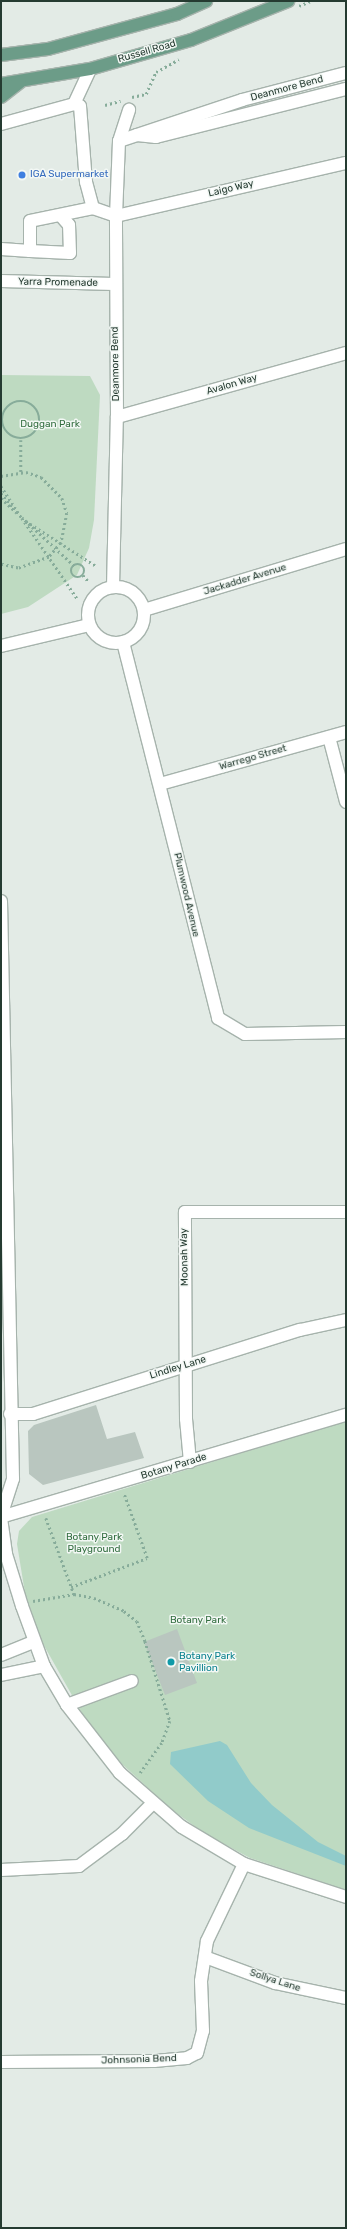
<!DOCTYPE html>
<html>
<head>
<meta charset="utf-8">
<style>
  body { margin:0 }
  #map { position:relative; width:347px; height:2229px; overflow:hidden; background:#e3ebe6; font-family:Rubik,sans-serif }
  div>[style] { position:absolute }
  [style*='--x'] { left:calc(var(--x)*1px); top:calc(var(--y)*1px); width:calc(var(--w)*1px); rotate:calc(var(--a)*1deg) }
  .green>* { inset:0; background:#bedac1 }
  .water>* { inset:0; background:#91cbca }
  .building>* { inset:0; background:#b9c6bf }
  .path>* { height:2.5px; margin-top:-1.25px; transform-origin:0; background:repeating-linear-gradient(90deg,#87ac9a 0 2px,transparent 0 5px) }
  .path>.ring { margin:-1.25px; padding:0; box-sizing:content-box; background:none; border:2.5px solid #87ac9a; border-radius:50% }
  .roads { filter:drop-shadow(1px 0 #a6b3ac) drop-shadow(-1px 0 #a6b3ac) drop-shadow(0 1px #a6b3ac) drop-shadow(0 -1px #a6b3ac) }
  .minor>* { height:12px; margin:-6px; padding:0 6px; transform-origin:6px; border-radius:6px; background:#fff }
  .minor>.ring { margin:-6px; padding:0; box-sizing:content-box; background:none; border:12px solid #fff; border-radius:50% }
  .major>* { height:12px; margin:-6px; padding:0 6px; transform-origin:6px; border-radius:6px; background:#6c9c88 }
  .dots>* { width:11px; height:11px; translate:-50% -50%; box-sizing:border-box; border:2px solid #f3f8f5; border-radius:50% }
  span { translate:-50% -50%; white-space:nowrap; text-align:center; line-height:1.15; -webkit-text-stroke:3px #f3f8f5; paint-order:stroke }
  .street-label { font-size:10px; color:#253b31 }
  .shop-label { font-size:10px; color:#366cbe }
  .left { translate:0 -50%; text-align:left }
  .park-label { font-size:10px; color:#336e40 }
  .culture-label { font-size:10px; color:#0d838f }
  .frame { position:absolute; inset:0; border:2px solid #253b31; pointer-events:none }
</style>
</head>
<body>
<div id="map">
  <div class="green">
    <i style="clip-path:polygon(1px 375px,90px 376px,100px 395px,94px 520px,89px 548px,77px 575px,28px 607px,1px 614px)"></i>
    <i style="clip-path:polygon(346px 1421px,346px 1890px,250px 1858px,204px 1833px,171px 1809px,122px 1764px,87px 1722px,42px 1642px,25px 1593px,17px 1544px,19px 1531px,32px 1517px)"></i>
  </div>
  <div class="water">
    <i style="clip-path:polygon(220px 1741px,227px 1745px,251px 1783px,272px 1805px,318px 1842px,346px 1856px,346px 1866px,249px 1828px,208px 1801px,170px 1764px,171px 1752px)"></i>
  </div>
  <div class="building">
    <i style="clip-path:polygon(96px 1405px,107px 1439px,135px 1432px,144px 1458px,43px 1485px,29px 1474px,28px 1431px,34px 1425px)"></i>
    <i style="clip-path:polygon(177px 1629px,197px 1683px,165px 1695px,144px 1642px)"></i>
  </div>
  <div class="path">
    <i style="--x:299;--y:6;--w:13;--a:-23"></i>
    <i style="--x:132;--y:97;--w:14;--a:-12"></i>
    <i style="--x:146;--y:94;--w:24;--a:-66"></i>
    <i style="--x:156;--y:72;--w:26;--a:-29"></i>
    <i style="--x:105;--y:105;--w:16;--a:-15"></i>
    <i class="ring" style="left:2px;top:401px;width:35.5px;height:35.5px"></i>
    <i style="--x:21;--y:440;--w:32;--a:90"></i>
    <i style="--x:1;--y:476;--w:25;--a:-9"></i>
    <i style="--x:26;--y:472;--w:16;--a:18"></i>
    <i style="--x:41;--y:477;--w:30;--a:45"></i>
    <i style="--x:62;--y:498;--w:16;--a:72"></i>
    <i style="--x:67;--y:513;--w:31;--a:101"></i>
    <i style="--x:61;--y:543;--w:18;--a:131"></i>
    <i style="--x:49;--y:557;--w:33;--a:160"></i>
    <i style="--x:18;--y:568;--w:17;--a:-167"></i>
    <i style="--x:1;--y:486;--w:38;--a:57"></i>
    <i style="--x:1;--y:493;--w:19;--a:51"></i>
    <i style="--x:1;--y:498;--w:23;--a:43"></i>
    <i style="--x:26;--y:521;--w:83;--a:32.7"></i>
    <i class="ring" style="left:71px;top:564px;width:11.5px;height:11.5px"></i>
    <i style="--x:74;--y:566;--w:71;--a:-137.3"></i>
    <i style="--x:22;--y:518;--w:97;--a:55.5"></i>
    <i style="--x:83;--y:575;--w:9;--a:49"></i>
    <i style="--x:46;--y:1518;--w:81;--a:69.8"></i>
    <i style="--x:74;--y:1594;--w:20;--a:11"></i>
    <i style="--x:94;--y:1598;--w:33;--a:23"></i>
    <i style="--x:124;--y:1611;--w:16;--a:38"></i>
    <i style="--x:137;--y:1621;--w:22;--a:68"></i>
    <i style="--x:145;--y:1641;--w:84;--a:72.6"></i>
    <i style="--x:170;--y:1721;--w:23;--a:110"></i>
    <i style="--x:162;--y:1743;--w:37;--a:126"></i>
    <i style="--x:71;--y:1587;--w:81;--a:-20.9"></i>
    <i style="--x:147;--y:1558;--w:68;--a:-109.8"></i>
    <i style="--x:33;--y:1601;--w:42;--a:-9.7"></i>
  </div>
  <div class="roads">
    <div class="minor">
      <i style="--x:74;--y:104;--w:38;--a:-65"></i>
      <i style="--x:1;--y:124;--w:76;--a:-15.3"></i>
      <i style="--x:74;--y:104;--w:6;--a:18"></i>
      <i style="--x:80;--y:106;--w:76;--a:85.5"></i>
      <i style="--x:86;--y:182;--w:27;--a:75"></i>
      <i style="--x:93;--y:208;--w:64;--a:168.3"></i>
      <i style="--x:30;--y:221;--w:30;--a:90"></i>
      <i style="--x:30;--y:251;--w:29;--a:-176"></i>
      <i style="--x:137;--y:135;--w:19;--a:6"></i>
      <i style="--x:156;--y:137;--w:196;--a:-14.2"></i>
      <i style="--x:119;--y:141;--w:130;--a:-18.4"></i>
      <i style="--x:242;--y:100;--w:107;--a:-14.6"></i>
      <i style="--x:93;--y:208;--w:24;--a:19"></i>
      <i style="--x:116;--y:216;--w:236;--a:-13"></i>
      <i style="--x:30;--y:251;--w:40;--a:2.9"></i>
      <i style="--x:70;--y:253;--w:28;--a:-92"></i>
      <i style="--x:69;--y:225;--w:11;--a:-131"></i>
      <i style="--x:1;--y:281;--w:113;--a:1.5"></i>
      <i style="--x:117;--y:417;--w:238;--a:-15.6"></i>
      <i style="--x:113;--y:587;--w:170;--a:-88.7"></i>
      <i style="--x:117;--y:417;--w:201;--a:-90.3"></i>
      <i style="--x:116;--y:216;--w:75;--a:-87.7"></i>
      <i style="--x:119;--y:141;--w:33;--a:-72"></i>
      <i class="ring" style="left:88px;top:587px;width:44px;height:44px"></i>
      <i style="--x:144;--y:610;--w:211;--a:-16.8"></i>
      <i style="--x:123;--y:642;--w:388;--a:75.8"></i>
      <i style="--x:218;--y:1018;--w:31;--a:31"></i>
      <i style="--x:245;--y:1034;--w:101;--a:-1.1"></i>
      <i style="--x:1;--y:646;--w:90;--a:-13.4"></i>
      <i style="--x:329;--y:737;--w:67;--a:75.3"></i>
      <i style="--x:160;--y:784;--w:193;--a:-15.6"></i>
      <i style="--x:1;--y:901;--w:578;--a:88.81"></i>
      <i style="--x:13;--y:1479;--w:40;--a:108"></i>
      <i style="--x:10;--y:1414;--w:23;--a:0"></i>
      <i style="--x:33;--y:1414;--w:280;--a:-17.5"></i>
      <i style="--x:300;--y:1330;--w:47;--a:-12.3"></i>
      <i style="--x:190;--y:1462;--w:43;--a:-95.3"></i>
      <i style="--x:186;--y:1419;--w:207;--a:-90.3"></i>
      <i style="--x:185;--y:1212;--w:161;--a:0"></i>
      <i style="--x:1;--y:1517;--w:360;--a:-16.5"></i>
      <i style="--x:1;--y:1518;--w:36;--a:82"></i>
      <i style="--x:6;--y:1554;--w:54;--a:72.9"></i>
      <i style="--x:22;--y:1606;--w:64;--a:69.9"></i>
      <i style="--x:44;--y:1666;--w:45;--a:59.5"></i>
      <i style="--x:67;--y:1705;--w:86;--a:52.1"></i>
      <i style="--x:120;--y:1773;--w:82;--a:41.1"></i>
      <i style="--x:182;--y:1827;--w:72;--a:30.8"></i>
      <i style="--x:244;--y:1864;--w:107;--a:17.9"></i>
      <i style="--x:1;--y:1655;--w:35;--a:-22"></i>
      <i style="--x:1;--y:1675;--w:44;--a:-11.8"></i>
      <i style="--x:67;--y:1705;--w:69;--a:-20.3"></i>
      <i style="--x:1;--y:1870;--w:78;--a:-2.9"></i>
      <i style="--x:79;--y:1866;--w:54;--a:-36.7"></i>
      <i style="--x:122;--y:1834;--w:42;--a:-45"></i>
      <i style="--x:205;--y:1957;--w:75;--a:20.4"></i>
      <i style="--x:275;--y:1983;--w:73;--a:11.9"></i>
      <i style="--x:1;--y:2062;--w:153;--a:-0.4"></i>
      <i style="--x:154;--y:2061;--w:33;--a:-5"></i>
      <i style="--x:187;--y:2058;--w:11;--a:-27"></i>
      <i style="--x:197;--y:2053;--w:23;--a:-75"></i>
      <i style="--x:203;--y:2031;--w:50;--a:-92.3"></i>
      <i style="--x:201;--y:1981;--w:40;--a:-81.5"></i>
      <i style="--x:207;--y:1941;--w:85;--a:-64.3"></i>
    </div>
    <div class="major">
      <i style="--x:1;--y:55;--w:47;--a:-7.3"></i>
      <i style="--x:48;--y:49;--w:134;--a:-15.2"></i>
      <i style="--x:177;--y:14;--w:32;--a:-24"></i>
      <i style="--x:1;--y:84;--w:90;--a:-9.6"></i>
      <i style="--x:90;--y:69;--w:105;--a:-16"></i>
      <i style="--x:191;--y:40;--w:105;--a:-21.9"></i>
      <i style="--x:1;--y:97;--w:24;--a:-38"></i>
    </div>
  </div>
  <div class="dots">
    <i style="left:22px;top:175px;background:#3f7fe0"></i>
    <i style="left:171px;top:1662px;background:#0f9aa8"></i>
  </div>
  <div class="street-label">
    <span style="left:147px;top:52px;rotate:-16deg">Russell Road</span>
    <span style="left:287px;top:89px;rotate:-15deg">Deanmore Bend</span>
    <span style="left:231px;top:189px;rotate:-13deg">Laigo Way</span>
    <span style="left:58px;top:283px;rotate:1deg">Yarra Promenade</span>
    <span style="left:116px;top:364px;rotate:-91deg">Deanmore Bend</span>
    <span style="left:232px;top:385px;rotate:-16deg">Avalon Way</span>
    <span style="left:245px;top:580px;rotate:-17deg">Jackadder Avenue</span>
    <span style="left:253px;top:758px;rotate:-16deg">Warrego Street</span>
    <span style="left:186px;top:895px;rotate:77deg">Plumwood Avenue</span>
    <span style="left:185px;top:1257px;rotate:-91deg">Moonah Way</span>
    <span style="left:178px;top:1368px;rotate:-17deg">Lindley Lane</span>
    <span style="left:174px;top:1467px;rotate:-17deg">Botany Parade</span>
    <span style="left:275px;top:1981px;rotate:18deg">Sollya Lane</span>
    <span style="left:139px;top:2060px;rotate:-2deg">Johnsonia Bend</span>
  </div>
  <div class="shop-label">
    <span class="left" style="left:30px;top:175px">IGA Supermarket</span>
  </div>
  <div class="park-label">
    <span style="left:50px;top:425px">Duggan Park</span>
    <span style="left:94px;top:1543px">Botany Park<br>Playground</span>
    <span style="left:198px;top:1621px">Botany Park</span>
  </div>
  <div class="culture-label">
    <span class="left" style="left:179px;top:1662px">Botany Park<br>Pavillion</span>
  </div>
  <div class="frame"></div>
</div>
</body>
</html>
